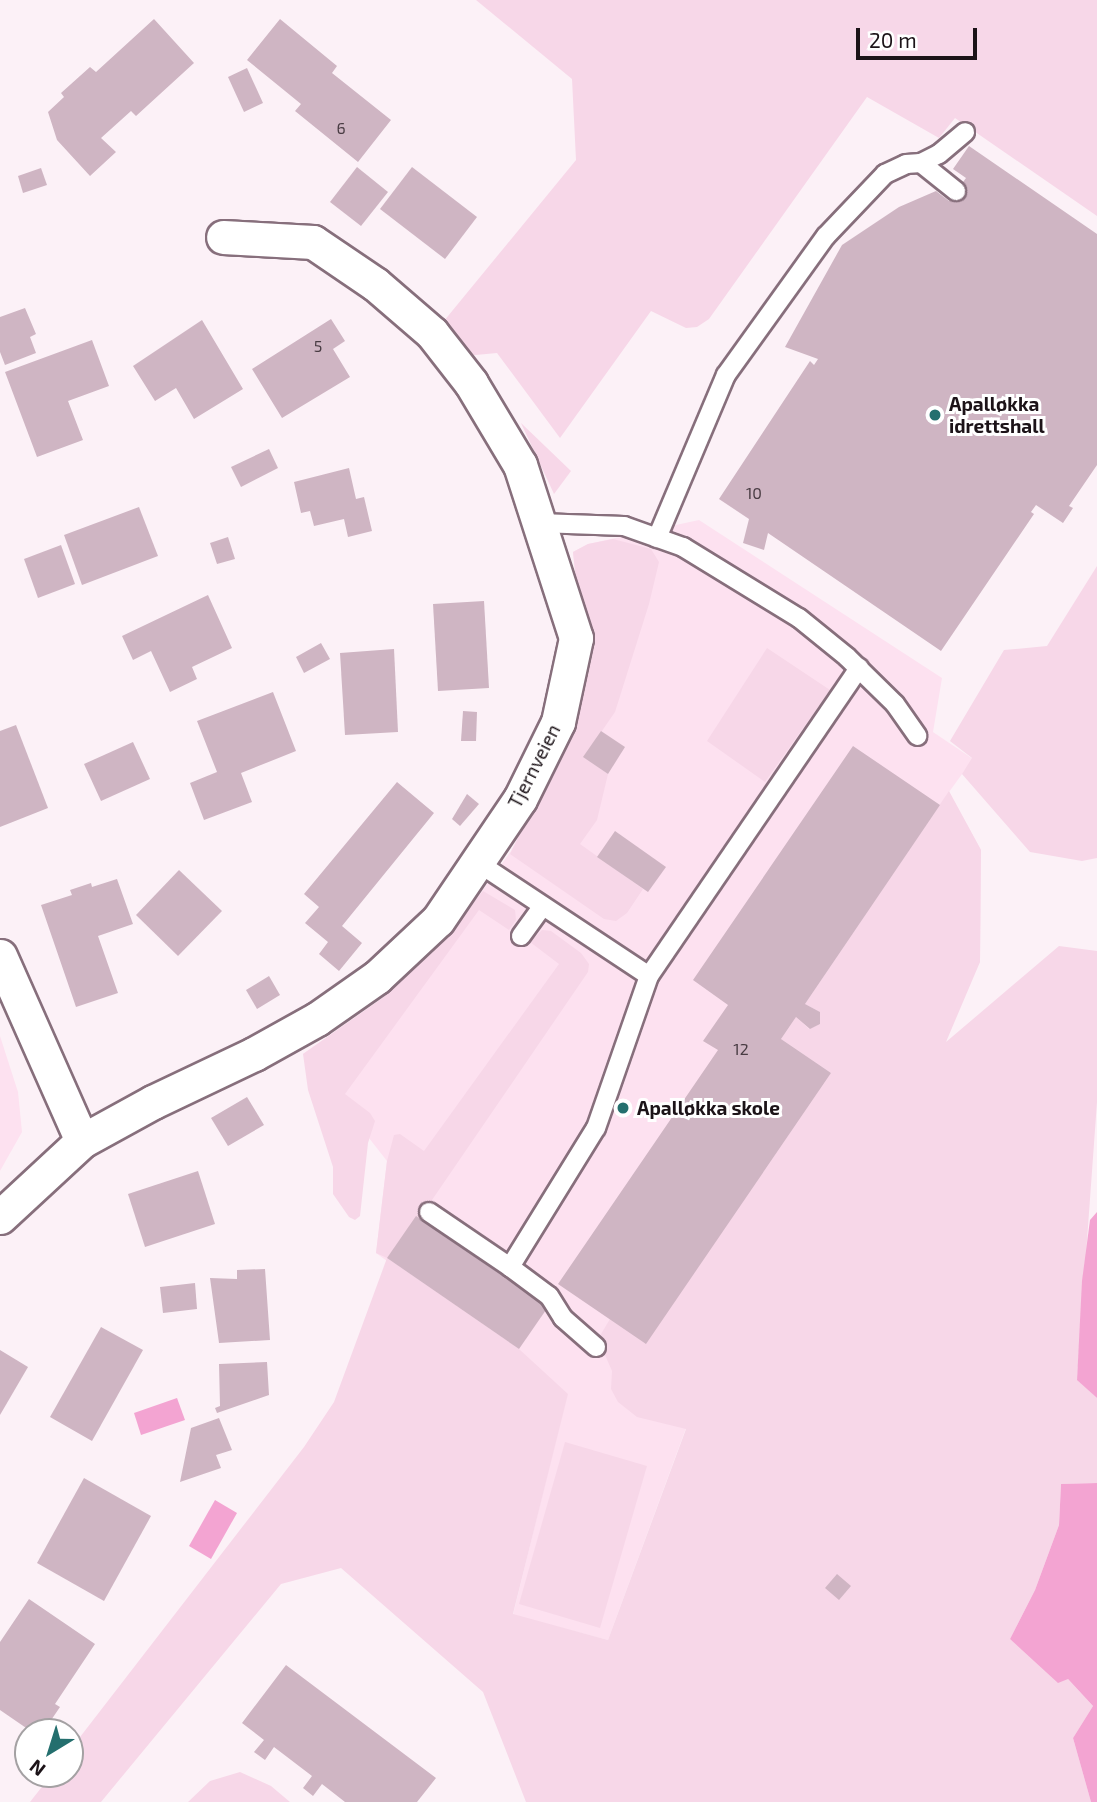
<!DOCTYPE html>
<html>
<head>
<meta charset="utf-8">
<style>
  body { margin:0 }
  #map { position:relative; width:1097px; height:1802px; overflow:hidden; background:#fcf1f7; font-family:"Exo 2",sans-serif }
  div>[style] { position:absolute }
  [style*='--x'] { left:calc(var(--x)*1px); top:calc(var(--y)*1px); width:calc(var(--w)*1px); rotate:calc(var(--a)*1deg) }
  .built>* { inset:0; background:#fde1f0 }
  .green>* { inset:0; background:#f7d7e8 }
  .water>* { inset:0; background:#f3a4d2 }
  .building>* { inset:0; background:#cfb5c3 }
  .roads { filter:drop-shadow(2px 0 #876f7c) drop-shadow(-2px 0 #876f7c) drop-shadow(0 2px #876f7c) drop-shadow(0 -2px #876f7c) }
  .lane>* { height:18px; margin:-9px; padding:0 9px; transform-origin:9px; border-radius:9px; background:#fff }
  .street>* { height:33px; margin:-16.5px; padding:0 16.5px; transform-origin:16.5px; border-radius:16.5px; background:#fff }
  .dots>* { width:19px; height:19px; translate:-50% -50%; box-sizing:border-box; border:4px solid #fff; border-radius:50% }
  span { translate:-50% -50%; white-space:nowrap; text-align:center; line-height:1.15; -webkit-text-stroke:6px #fff; paint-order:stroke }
  .number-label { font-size:16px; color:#493c43 }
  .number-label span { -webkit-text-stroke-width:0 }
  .poi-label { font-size:19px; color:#1c1318; font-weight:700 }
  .left { translate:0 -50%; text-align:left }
  .street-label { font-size:19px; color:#1c1318 }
  .north { position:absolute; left:14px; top:1718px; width:70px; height:70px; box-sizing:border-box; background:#fff; border:2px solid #a4a1a3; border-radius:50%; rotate:218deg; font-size:19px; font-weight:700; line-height:28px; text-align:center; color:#1c1318 }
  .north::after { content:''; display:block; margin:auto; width:24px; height:32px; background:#246f6e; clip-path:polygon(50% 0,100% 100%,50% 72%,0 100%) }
  .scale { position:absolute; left:856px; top:28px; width:121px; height:32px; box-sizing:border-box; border:4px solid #1c1318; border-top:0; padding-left:9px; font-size:21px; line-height:24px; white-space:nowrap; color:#1c1318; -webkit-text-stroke:5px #fff; paint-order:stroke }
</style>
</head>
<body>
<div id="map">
  <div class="built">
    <i style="clip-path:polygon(699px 520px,942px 678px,933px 732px,973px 759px,949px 792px,981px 850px,980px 962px,686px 1428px,608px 1640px,513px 1615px,567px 1394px,376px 1253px,387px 1161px,303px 1054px,384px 997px,433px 952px,463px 917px,511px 851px,548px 778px,577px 590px,573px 552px,588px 544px)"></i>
    <i style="clip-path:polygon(0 1036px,18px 1092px,22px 1132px,0 1171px)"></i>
  </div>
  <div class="green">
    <i style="clip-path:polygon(476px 0,1097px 0,1097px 216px,955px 118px,939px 138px,867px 97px,709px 319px,697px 327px,686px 328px,651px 311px,560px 438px,497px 353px,465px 356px,439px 327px,576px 160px,572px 79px)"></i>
    <i style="clip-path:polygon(521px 423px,571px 471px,554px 494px)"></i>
    <i style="clip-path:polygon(613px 539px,651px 549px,659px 562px,649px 604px,615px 712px,584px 757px,608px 774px,597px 820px,580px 844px,643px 889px,627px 913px,616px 921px,604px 919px,510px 854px,548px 778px,577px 590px,573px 552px,588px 544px)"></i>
    <i style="clip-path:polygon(1097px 566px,1097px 858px,1082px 861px,1030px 852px,962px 774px,972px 758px,950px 741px,1004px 650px,1047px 646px)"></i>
    <i style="clip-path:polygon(767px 648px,830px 690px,765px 782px,707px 741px)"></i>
    <i style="clip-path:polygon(949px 791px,981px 850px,980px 962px,946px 1042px,1059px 946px,1097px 951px,1097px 1102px,1077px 1379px,1097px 1398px,1097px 1483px,1061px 1484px,1059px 1525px,1035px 1590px,1010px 1639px,1067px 1678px,1093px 1706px,1073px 1738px,1091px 1802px,526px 1802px,483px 1692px,341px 1568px,281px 1584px,101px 1802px,30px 1802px,52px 1774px,70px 1774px,70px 1750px,304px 1447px,334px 1402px,387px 1258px,376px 1253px,387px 1161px,394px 1135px,400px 1134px,424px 1151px,559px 964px,530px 942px,542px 930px,551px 931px,581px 953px,589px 964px,588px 972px,419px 1219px,387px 1258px,519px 1349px,568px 1394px,513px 1614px,608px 1640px,686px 1429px,637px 1417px,618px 1402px,611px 1389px,612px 1371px,598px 1339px,610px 1319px,646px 1343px,831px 1073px,781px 1039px,796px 1017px,809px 1029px,820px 1024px,820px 1012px,805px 1004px)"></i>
    <i style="clip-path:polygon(483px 891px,515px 910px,516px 920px,509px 930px,479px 910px,345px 1094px,370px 1113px,375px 1121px,368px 1143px,360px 1216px,355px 1220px,349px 1217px,333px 1194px,333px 1167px,308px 1090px,303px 1054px,384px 997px,433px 952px)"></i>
    <i style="clip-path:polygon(565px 1442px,647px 1466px,600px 1628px,519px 1604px)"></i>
    <i style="clip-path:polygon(240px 1772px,271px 1786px,290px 1802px,188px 1802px,210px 1781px)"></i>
  </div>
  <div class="water">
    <i style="clip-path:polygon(1097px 1212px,1097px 1398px,1077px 1380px,1082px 1281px,1090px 1220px)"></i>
    <i style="clip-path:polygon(177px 1398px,185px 1420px,141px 1435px,134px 1413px)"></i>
    <i style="clip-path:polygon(1097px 1483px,1097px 1802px,1091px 1802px,1073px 1738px,1093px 1706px,1068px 1679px,1058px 1683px,1010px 1639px,1035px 1590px,1059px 1525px,1061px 1484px)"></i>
    <i style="clip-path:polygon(215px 1500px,237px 1513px,211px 1559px,189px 1546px)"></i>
  </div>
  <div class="building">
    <i style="clip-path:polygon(154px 19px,194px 63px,136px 116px,131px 111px,101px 138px,116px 152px,90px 176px,57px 140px,48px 112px,64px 97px,61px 93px,90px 67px,96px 72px)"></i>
    <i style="clip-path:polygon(280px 19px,337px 66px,332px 73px,391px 120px,358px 162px,295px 111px,301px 104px,247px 60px)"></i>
    <i style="clip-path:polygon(247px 68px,263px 103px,244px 112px,228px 77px)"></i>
    <i style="clip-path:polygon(969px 146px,1097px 234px,1097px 465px,1069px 506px,1073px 508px,1063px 523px,1036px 505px,1031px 512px,1034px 514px,941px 651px,768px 533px,764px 550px,743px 543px,749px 519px,719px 499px,810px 361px,814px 365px,818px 359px,785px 347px,842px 245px,899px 207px,936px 191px,949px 201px,966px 178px,953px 169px)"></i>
    <i style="clip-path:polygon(357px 167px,388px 192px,361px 226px,330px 202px)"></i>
    <i style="clip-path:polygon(412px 167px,477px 217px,445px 259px,380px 209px)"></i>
    <i style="clip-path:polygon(41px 168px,47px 185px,23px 193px,18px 176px)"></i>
    <i style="clip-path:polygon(25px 308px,36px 334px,30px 337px,36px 353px,5px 365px,0 352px,0 317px)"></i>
    <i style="clip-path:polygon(331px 319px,345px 341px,333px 349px,350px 377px,282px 418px,252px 369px)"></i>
    <i style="clip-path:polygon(202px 320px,243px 389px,194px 419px,176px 388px,155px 401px,133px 366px)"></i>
    <i style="clip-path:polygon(92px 340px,109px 386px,68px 401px,83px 440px,37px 457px,5px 372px)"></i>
    <i style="clip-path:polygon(269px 449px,278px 468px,241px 487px,231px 467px)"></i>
    <i style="clip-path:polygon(349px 468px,356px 499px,364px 497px,372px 531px,348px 537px,344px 519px,314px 526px,310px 511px,301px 513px,294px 482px)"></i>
    <i style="clip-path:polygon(139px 507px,158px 556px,82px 585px,64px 535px)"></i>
    <i style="clip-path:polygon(228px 537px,235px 559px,217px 564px,210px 543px)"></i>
    <i style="clip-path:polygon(61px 545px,75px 584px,38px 598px,24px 559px)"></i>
    <i style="clip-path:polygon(208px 595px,232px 648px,192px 667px,197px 679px,170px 692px,151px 651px,133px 660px,122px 636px)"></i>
    <i style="clip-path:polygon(484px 601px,489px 688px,438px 691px,433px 604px)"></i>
    <i style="clip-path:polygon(321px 643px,330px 659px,304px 673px,296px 657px)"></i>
    <i style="clip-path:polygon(394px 649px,398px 732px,345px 735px,340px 653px)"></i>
    <i style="clip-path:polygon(273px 692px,296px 751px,241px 773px,252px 802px,204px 820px,190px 783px,217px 772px,197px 721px)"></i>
    <i style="clip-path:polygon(463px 711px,477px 712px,476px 741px,461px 741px)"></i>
    <i style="clip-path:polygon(16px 725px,48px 808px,0 827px,0 731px)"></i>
    <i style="clip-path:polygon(601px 731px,625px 747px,608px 774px,583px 757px)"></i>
    <i style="clip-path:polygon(133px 742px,150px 779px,101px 801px,84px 764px)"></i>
    <i style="clip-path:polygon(853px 746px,940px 805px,805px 1004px,820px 1012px,820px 1024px,810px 1029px,796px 1017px,781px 1039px,831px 1073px,646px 1344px,558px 1284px,718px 1050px,703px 1041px,728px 1005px,693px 980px)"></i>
    <i style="clip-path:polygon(397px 782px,434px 813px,342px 926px,362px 943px,339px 971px,319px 954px,328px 942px,305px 923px,319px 907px,304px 894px)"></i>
    <i style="clip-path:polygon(467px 794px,479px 804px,460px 826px,452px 819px)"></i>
    <i style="clip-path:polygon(615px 831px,666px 867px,648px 892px,597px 857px)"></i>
    <i style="clip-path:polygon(179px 870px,222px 911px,178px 956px,136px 915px)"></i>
    <i style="clip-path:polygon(117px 879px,133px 924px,98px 936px,118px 993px,76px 1007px,41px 905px,72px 895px,70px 890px,91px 883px,92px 887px)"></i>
    <i style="clip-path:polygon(269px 976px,280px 995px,257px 1009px,246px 990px)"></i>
    <i style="clip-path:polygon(247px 1097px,264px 1125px,228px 1146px,211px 1118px)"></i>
    <i style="clip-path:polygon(198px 1171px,215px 1224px,145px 1247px,128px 1194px)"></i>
    <i style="clip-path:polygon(416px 1216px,548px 1307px,519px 1349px,387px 1258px)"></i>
    <i style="clip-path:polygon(265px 1269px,270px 1340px,219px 1343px,210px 1278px,237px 1279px,237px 1270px)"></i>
    <i style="clip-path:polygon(195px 1283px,197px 1309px,163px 1313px,160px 1287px)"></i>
    <i style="clip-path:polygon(101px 1327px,143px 1350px,92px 1441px,50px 1417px)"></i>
    <i style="clip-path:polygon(0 1350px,28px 1367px,0 1415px)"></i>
    <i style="clip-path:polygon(267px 1362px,269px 1395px,217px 1413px,215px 1408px,220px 1406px,219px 1364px)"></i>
    <i style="clip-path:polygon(219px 1418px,232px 1450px,216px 1455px,221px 1468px,180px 1482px,191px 1428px)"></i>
    <i style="clip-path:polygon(84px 1478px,151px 1516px,104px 1601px,37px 1563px)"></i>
    <i style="clip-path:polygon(837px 1574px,851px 1586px,839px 1600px,825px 1588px)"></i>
    <i style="clip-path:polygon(29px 1599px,95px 1644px,55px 1704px,60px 1707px,43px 1732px,32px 1732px,0 1710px,0 1642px)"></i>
    <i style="clip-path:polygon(286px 1665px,436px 1778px,417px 1802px,345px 1802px,322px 1784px,313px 1796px,303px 1788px,312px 1776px,274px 1747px,265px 1760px,254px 1752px,264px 1740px,242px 1723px)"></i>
  </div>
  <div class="roads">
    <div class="lane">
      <i style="--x:921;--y:163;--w:45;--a:38.7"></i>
      <i style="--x:539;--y:523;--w:85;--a:2"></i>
      <i style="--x:624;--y:526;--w:63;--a:19.6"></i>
      <i style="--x:683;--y:547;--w:136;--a:31.5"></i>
      <i style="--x:799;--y:618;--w:62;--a:39.1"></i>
      <i style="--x:847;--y:657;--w:67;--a:44.4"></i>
      <i style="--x:895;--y:704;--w:39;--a:55"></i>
      <i style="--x:657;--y:538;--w:177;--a:-67.1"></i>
      <i style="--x:726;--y:375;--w:171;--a:-54.3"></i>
      <i style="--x:826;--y:236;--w:86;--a:-46.4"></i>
      <i style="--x:885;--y:174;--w:23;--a:-25"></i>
      <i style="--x:906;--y:164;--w:15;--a:-4"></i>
      <i style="--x:921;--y:163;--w:20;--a:-27"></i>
      <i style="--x:939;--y:154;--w:34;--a:-40"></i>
      <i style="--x:477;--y:862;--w:206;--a:33.5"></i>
      <i style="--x:521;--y:936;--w:37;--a:-54"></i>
      <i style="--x:429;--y:1212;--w:98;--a:34.2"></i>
      <i style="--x:596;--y:1347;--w:44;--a:-138.7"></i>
      <i style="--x:563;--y:1318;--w:26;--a:-122"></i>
      <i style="--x:549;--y:1296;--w:49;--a:-143.4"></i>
      <i style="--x:510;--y:1267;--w:163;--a:-58.3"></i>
      <i style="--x:596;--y:1128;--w:161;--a:-70.8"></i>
      <i style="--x:649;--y:976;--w:373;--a:-55.7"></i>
    </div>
    <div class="street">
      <i style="--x:0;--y:956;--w:202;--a:66.1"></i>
      <i style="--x:0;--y:1217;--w:112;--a:-42.8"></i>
      <i style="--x:82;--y:1141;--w:81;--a:-28.8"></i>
      <i style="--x:153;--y:1102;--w:112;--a:-25.4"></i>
      <i style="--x:254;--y:1054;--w:72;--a:-29.1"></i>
      <i style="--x:317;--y:1019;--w:73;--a:-35"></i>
      <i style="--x:377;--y:977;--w:83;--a:-43.1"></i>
      <i style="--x:438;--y:920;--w:146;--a:-55.9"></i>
      <i style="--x:520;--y:799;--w:86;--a:-63.7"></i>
      <i style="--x:558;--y:722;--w:86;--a:-77.9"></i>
      <i style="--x:576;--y:638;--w:182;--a:-107.9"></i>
      <i style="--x:520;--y:465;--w:96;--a:-120.9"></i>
      <i style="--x:471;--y:383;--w:63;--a:-128"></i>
      <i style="--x:432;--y:333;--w:75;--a:-139.3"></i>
      <i style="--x:375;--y:284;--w:75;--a:-145.9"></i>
      <i style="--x:313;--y:242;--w:90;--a:-176.8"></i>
    </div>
  </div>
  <div class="dots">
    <i style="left:935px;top:415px;background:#246f6e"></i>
    <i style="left:623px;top:1108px;background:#246f6e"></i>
  </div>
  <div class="number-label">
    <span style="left:341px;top:128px">6</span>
    <span style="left:318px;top:346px">5</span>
    <span style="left:754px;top:493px">10</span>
    <span style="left:741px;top:1049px">12</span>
  </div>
  <div class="poi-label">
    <span class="left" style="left:949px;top:415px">Apalløkka<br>idrettshall</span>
    <span class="left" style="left:637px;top:1108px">Apalløkka skole</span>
  </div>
  <div class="street-label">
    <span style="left:534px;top:766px;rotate:-63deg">Tjernveien</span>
  </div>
  <div class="north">N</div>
  <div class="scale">20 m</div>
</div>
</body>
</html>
